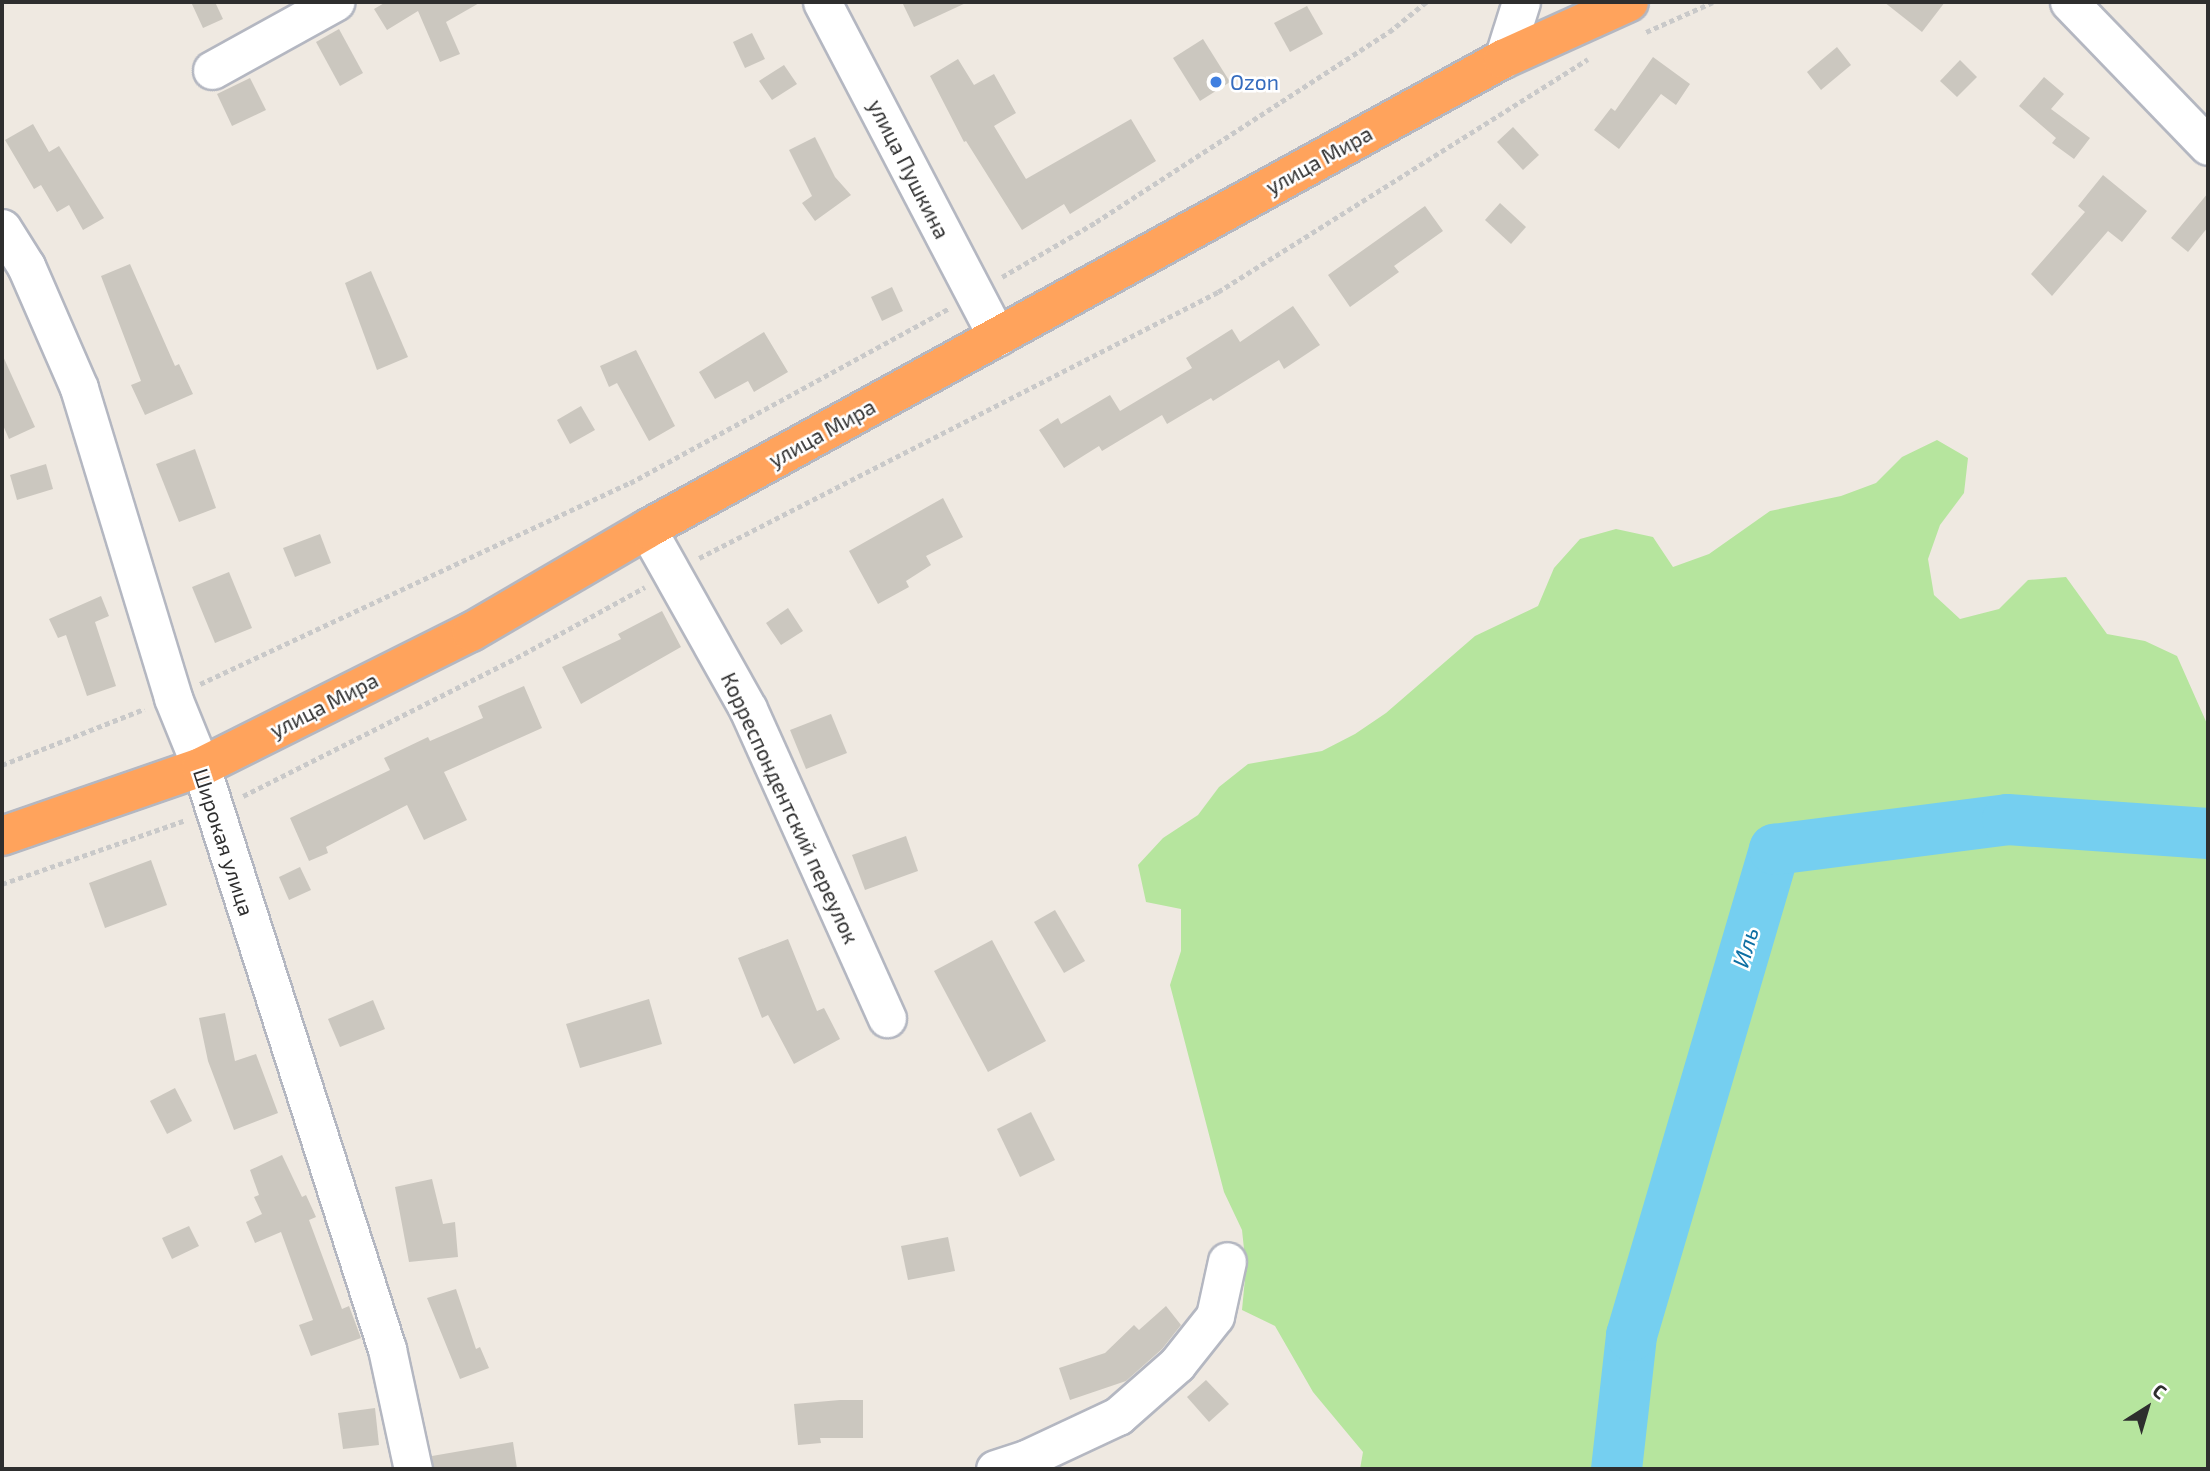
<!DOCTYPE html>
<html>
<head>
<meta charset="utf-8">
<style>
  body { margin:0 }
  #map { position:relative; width:2210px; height:1471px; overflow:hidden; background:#efe9e1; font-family:"Exo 2",sans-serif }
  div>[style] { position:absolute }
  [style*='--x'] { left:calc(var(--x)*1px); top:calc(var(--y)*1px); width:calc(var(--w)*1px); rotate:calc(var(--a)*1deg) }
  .green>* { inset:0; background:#b6e59e }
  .river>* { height:51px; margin:-25.5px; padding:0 25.5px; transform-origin:25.5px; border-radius:25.5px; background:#75cff0 }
  .building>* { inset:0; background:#cbc7bf }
  .path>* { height:4.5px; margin-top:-2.25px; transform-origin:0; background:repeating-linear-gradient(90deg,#c9c9c9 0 5px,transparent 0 8.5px) }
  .roads { filter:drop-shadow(2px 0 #b4b7c1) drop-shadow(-2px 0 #b4b7c1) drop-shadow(0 2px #b4b7c1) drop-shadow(0 -2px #b4b7c1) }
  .minor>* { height:37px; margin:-18.5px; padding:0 18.5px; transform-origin:18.5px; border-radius:18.5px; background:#fff }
  .highway>* { height:38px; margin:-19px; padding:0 19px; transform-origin:19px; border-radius:19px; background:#ffa35c }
  .dots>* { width:19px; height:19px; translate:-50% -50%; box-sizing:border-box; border:4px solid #fff; border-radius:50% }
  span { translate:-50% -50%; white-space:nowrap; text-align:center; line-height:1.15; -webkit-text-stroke:5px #fff; paint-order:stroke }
  .shop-label { font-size:21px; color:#366cbe }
  .left { translate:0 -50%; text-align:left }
  .street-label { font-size:21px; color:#2e2e2e }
  .water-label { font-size:23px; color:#0d6fa3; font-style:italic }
  .frame { position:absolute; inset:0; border:4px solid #2e2e2e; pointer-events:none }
  .north { position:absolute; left:2112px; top:1373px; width:70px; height:70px; -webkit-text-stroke:5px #fff; paint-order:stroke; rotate:37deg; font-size:19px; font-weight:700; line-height:28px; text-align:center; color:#2e2e2e }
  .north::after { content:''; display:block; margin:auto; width:24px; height:32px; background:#2e2e2e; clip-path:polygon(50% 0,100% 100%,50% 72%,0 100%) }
</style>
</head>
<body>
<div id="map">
  <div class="green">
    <i style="clip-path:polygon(1937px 440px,1968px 458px,1964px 493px,1940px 525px,1928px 559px,1934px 595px,1960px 619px,1999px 609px,2028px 580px,2066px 577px,2107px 634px,2145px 641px,2177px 656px,2208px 726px,2208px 1469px,1360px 1469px,1363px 1452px,1313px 1392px,1275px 1326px,1242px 1310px,1246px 1268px,1242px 1230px,1224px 1192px,1170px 985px,1181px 951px,1181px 909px,1146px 902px,1138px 865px,1163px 838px,1198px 815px,1219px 787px,1248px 764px,1322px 751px,1355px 734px,1386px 713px,1475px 636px,1538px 606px,1554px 568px,1580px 539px,1616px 529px,1653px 537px,1673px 567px,1709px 554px,1770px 511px,1841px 496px,1876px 483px,1902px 457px)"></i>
  </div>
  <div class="river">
    <i style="--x:1616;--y:1469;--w:135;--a:-83.6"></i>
    <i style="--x:1631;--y:1335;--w:507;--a:-73.6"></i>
    <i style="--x:1774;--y:849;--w:235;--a:-7.3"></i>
    <i style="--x:2007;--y:819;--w:201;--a:4"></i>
  </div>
  <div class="building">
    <i style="clip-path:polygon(191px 2px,215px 2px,223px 19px,203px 28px)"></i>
    <i style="clip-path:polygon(386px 2px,481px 2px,446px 22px,460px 54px,440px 62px,418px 11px,387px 30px,374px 9px)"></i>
    <i style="clip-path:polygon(902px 2px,968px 2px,914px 27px)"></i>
    <i style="clip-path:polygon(1884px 2px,1945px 2px,1922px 32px)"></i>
    <i style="clip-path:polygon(1307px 6px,1323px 34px,1290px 52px,1274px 23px)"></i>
    <i style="clip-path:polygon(339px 29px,363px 73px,340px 86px,316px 42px)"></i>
    <i style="clip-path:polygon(752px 33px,765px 59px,745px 68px,733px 42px)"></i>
    <i style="clip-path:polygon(1203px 39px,1230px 82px,1200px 101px,1173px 58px)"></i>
    <i style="clip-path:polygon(1837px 47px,1851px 65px,1821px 90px,1807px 72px)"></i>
    <i style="clip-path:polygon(1653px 57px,1690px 84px,1676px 105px,1661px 94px,1619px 149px,1594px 130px,1611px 108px,1615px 111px)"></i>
    <i style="clip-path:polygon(958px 59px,974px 85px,994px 74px,1016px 113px,994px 126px,1026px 179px,1131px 119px,1156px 161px,1070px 214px,1064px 204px,1022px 230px,966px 141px,964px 142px,930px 76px)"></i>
    <i style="clip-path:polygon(1960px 60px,1977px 77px,1957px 97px,1940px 81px)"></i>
    <i style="clip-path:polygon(784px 65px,797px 84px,772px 100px,759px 81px)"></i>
    <i style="clip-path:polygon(2044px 77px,2064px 94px,2051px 109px,2090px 138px,2074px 159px,2052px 143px,2056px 138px,2019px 106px)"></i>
    <i style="clip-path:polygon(250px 78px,266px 110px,232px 126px,217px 94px)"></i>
    <i style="clip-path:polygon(33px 124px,49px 152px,59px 146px,104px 218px,83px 230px,69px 205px,57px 212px,41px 185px,34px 189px,5px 140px)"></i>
    <i style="clip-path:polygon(1513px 127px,1539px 155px,1523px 170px,1497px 142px)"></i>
    <i style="clip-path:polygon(815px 137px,835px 177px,851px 195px,815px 221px,802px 203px,812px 196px,789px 150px)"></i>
    <i style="clip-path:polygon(2103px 175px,2147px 211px,2122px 242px,2108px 231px,2052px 296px,2031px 274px,2085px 212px,2078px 206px)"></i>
    <i style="clip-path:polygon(2208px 193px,2208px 227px,2188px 252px,2171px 238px)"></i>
    <i style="clip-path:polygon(1500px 203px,1526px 227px,1511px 244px,1485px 220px)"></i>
    <i style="clip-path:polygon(1425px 206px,1443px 231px,1394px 266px,1399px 272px,1350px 307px,1328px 275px)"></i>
    <i style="clip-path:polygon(130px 264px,175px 366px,179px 364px,193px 394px,145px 415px,131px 385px,141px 381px,101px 276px)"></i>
    <i style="clip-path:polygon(371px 271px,408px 357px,377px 370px,345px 283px)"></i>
    <i style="clip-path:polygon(892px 287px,903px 311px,882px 321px,871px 297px)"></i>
    <i style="clip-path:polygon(1293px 306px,1320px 345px,1284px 369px,1279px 360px,1213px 401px,1211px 398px,1167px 424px,1162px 415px,1102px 451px,1099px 446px,1064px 468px,1039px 430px,1058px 418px,1061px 424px,1110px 395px,1120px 411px,1192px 368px,1186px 358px,1232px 329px,1240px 342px)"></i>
    <i style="clip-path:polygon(764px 332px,788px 372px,754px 392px,748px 381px,715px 399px,699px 372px)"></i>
    <i style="clip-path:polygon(636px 350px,675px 426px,649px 441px,617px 383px,609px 387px,600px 366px)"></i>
    <i style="clip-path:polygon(2px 354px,35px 427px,9px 439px,2px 423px)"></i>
    <i style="clip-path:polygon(581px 406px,595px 430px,570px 444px,557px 420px)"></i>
    <i style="clip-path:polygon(195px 449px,216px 508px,179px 522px,156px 464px)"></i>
    <i style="clip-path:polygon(46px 464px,53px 489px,17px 500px,10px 475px)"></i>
    <i style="clip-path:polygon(943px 498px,963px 537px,926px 556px,931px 565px,906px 581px,909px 587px,878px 604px,849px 551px)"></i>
    <i style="clip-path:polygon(320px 534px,331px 563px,295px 577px,283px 548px)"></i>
    <i style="clip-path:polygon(229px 572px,252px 628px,215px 643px,192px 587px)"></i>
    <i style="clip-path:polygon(101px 596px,109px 616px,95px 622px,116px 686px,87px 696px,66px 635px,58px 638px,49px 619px)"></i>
    <i style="clip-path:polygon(788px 608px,803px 631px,781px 645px,766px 623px)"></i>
    <i style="clip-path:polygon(662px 611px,681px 647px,581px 704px,562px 667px,621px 639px,618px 634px)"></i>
    <i style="clip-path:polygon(524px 686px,542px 728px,444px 772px,467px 820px,424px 840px,407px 805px,326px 847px,328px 853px,309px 861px,290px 818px,390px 770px,384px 758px,428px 737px,430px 741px,483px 718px,478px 706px)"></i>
    <i style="clip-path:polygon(831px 714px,847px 753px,806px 769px,790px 730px)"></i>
    <i style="clip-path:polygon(906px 836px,918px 871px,865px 890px,852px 855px)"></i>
    <i style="clip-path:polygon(151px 860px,167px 905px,105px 928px,89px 883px)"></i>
    <i style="clip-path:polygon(300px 867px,311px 890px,289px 900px,279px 877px)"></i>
    <i style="clip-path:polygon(1055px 910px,1085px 961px,1064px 973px,1034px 922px)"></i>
    <i style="clip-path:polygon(788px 939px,817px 1011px,824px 1008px,840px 1039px,794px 1064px,768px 1015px,762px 1018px,738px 958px)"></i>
    <i style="clip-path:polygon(992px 940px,1046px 1041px,988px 1072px,934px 971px)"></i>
    <i style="clip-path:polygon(649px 999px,662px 1044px,580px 1068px,566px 1024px)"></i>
    <i style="clip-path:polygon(373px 1000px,385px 1029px,340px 1047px,328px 1019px)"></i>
    <i style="clip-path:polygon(225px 1013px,235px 1061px,256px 1054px,278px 1113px,234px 1130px,208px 1061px,199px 1018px)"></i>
    <i style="clip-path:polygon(175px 1088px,192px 1121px,167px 1134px,150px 1101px)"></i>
    <i style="clip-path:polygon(1031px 1112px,1055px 1160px,1020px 1177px,997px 1129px)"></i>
    <i style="clip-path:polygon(282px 1155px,302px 1197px,306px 1195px,316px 1217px,309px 1220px,342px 1309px,349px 1306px,361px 1338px,311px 1356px,299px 1325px,313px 1320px,281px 1232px,255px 1243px,246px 1222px,262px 1214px,254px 1197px,259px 1195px,250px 1170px)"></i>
    <i style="clip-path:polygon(432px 1179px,443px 1224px,455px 1222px,458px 1257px,409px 1262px,395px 1187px)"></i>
    <i style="clip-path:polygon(189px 1226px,199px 1246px,172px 1259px,162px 1238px)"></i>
    <i style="clip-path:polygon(948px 1237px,955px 1271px,908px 1280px,901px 1246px)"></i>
    <i style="clip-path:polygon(456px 1289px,476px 1349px,480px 1347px,489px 1368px,460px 1379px,427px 1298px)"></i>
    <i style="clip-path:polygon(1166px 1306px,1181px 1325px,1162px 1349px,1126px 1381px,1070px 1400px,1059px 1368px,1105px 1353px,1134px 1325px,1139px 1330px)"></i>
    <i style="clip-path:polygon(1206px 1380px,1229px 1404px,1209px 1422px,1187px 1397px)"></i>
    <i style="clip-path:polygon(840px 1400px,863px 1400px,863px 1438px,820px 1438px,821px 1443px,798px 1445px,794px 1404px)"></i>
    <i style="clip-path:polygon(375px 1408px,379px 1445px,343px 1449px,338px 1413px)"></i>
    <i style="clip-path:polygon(513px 1442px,517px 1469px,433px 1469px,432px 1456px)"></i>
  </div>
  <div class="path">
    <i style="--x:1646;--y:32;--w:73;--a:-24.1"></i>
    <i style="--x:1002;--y:277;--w:109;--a:-30.3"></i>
    <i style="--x:1096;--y:222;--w:349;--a:-33"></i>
    <i style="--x:1389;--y:32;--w:48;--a:-39"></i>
    <i style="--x:699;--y:558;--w:583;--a:-27.14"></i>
    <i style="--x:1218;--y:292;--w:437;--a:-32.2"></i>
    <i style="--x:200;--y:684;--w:475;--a:-25.1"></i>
    <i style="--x:630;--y:483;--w:364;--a:-28.7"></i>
    <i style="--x:2;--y:765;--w:153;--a:-21.5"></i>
    <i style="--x:243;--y:796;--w:306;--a:-26.8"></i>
    <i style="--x:516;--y:658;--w:147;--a:-28.8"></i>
    <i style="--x:2;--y:884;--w:195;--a:-19.2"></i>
  </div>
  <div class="roads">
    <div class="minor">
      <i style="--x:822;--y:2;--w:378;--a:62.4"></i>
      <i style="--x:2069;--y:2;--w:200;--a:46"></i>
      <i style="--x:1503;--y:59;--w:60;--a:-72.5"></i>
      <i style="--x:212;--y:70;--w:141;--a:-28.9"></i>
      <i style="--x:2;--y:228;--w:45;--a:57.7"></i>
      <i style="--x:26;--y:266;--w:133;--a:66.5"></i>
      <i style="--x:79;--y:388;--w:324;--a:73.1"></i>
      <i style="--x:173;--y:698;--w:74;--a:67.9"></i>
      <i style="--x:201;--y:767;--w:611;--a:72.28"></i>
      <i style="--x:387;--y:1349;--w:123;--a:77.8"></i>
      <i style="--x:647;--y:529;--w:206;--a:60.7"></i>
      <i style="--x:748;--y:709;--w:339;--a:65.8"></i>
      <i style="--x:995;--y:1469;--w:33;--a:-18"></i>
      <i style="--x:1026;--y:1459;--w:102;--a:-25.1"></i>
      <i style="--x:1118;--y:1416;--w:79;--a:-41.4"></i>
      <i style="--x:1177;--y:1364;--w:61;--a:-51.6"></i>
      <i style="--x:1215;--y:1316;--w:56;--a:-77.7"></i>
    </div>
    <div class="highway">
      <i style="--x:2;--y:836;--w:211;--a:-19.1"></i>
      <i style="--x:201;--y:767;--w:302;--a:-26.6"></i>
      <i style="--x:471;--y:632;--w:204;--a:-30.3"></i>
      <i style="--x:647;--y:529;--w:977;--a:-28.77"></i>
      <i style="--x:1503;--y:59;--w:138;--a:-24.3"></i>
    </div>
  </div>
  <div class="dots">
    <i style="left:1216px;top:82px;background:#3f7fe0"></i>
  </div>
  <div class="shop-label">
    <span class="left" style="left:1230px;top:82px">Ozon</span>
  </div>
  <div class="street-label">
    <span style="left:1319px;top:160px;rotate:-29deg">улица Мира</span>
    <span style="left:909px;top:169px;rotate:63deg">улица Пушкина</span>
    <span style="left:822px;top:433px;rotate:-29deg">улица Мира</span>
    <span style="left:324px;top:705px;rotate:-27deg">улица Мира</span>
    <span style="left:790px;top:808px;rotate:65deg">Корреспондентский переулок</span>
    <span style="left:224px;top:842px;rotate:72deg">Широкая улица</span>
  </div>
  <div class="water-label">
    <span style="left:1745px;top:947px;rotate:-74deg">Иль</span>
  </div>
  <div class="frame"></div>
  <div class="north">С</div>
</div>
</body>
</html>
